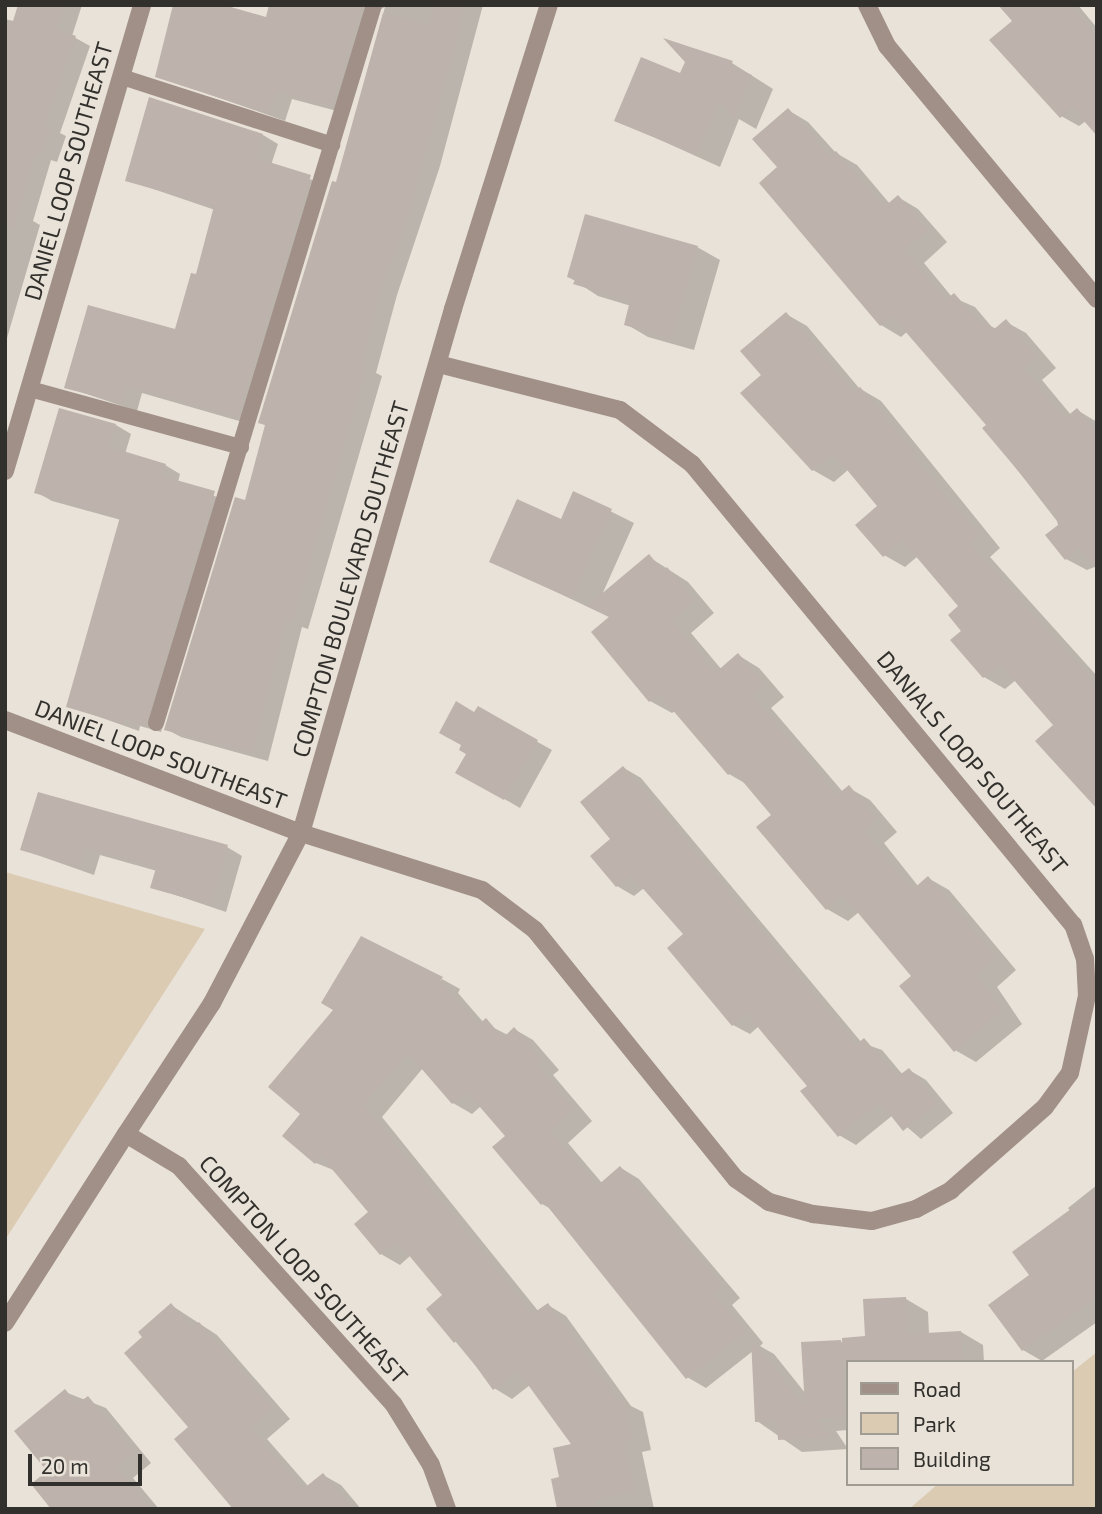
<!DOCTYPE html>
<html>
<head>
<meta charset="utf-8">
<style>
  body { margin:0 }
  #map { position:relative; width:1102px; height:1514px; overflow:hidden; background:#e9e2d8; font-family:"Exo 2",sans-serif }
  div>[style] { position:absolute }
  [style*='--x'] { left:calc(var(--x)*1px); top:calc(var(--y)*1px); width:calc(var(--w)*1px); rotate:calc(var(--a)*1deg) }
  .green>* { inset:0; background:#dccbb3 }
  .shadow>* { inset:0; background:#0003 }
  .building>* { inset:0; background:#bdb2ac }
  .lane>* { height:16px; margin:-8px; padding:0 8px; transform-origin:8px; border-radius:8px; background:#a19087 }
  .street>* { height:18px; margin:-9px; padding:0 9px; transform-origin:9px; border-radius:9px; background:#a19087 }
  span { translate:-50% -50%; white-space:nowrap; text-align:center; line-height:1.15; -webkit-text-stroke:5px #e9e2d8; paint-order:stroke }
  .street-label { font-size:23px; color:#32302c }
  .frame { position:absolute; inset:0; border:7px solid #32302c; pointer-events:none }
  .legend { position:absolute; left:846px; top:1360px; width:228px; height:126px; box-sizing:border-box; background:#e9e2d8; border:2px solid #a09b93; margin:0; padding:9px 12px; list-style:none; font-size:21px; color:#32302c }
  .legend li { display:flex; align-items:center; gap:14px; height:35px }
  .legend b { width:35px; border:2px solid #a09b93 }
  .scale { position:absolute; left:28px; top:1454px; width:114px; height:32px; box-sizing:border-box; border:4px solid #32302c; border-top:0; padding-left:9px; font-size:21px; line-height:24px; white-space:nowrap; color:#32302c; -webkit-text-stroke:5px #e9e2d8; paint-order:stroke }
</style>
</head>
<body>
<div id="map">
  <div class="green">
    <i style="clip-path:polygon(5px 872px,205px 929px,5px 1240px)"></i>
    <i style="clip-path:polygon(1097px 1352px,1097px 1509px,909px 1509px,938px 1484px,1072px 1484px,1072px 1372px)"></i>
  </div>
  <div class="shadow">
    <i style="clip-path:polygon(21px 5px,82px 5px,72px 36px,90px 46px,60px 133px,66px 136px,57px 162px,51px 160px,33px 221px,40px 225px,5px 345px,5px 58px)"></i>
    <i style="clip-path:polygon(271px 5px,483px 5px,440px 166px,397px 295px,376px 373px,382px 376px,308px 629px,302px 627px,268px 761px,181px 737px,166px 729px,246px 502px,267px 426px,260px 422px,337px 184px,385px 7px,379px 10px,348px 114px,292px 99px,285px 121px,157px 76px,267px 19px)"></i>
    <i style="clip-path:polygon(1000px 5px,1078px 5px,1097px 28px,1097px 134px,1086px 121px,1079px 126px,1061px 116px,1014px 21px)"></i>
    <i style="clip-path:polygon(669px 42px,732px 63px,773px 89px,756px 129px,739px 119px,720px 167px,616px 120px,681px 75px,687px 62px)"></i>
    <i style="clip-path:polygon(788px 110px,808px 122px,836px 153px,857px 165px,890px 204px,898px 197px,918px 209px,947px 242px,924px 263px,952px 297px,975px 307px,991px 326px,996px 329px,1006px 322px,1026px 333px,1056px 368px,1042px 380px,1071px 415px,1077px 410px,1097px 422px,1097px 566px,1087px 570px,1066px 559px,1060px 525px,985px 428px,989px 425px,908px 331px,901px 337px,881px 325px)"></i>
    <i style="clip-path:polygon(263px 135px,278px 144px,271px 165px,326px 185px,253px 425px,142px 393px,137px 411px,66px 387px,176px 332px,197px 276px,215px 210px,127px 180px)"></i>
    <i style="clip-path:polygon(697px 247px,720px 260px,694px 350px,648px 337px,626px 324px,631px 306px,598px 296px,569px 277px)"></i>
    <i style="clip-path:polygon(786px 314px,807px 326px,859px 388px,881px 401px,1000px 548px,990px 557px,1097px 676px,1097px 807px,1056px 725px,1016px 680px,1005px 689px,984px 677px,964px 631px,961px 606px,918px 556px,905px 567px,884px 555px,880px 507px,849px 469px,834px 482px,813px 470px,763px 375px)"></i>
    <i style="clip-path:polygon(116px 425px,131px 434px,125px 454px,165px 465px,180px 474px,178px 482px,230px 502px,161px 732px,140px 726px,139px 731px,68px 706px,121px 520px,52px 501px,36px 492px)"></i>
    <i style="clip-path:polygon(574px 493px,634px 523px,601px 597px,649px 557px,688px 582px,714px 613px,691px 633px,722px 670px,738px 655px,759px 668px,784px 697px,771px 708px,843px 792px,849px 788px,870px 800px,897px 832px,884px 843px,918px 886px,928px 878px,949px 890px,1016px 970px,997px 987px,1022px 1024px,976px 1062px,955px 1050px,913px 976px,859px 912px,848px 921px,827px 909px,773px 815px,748px 785px,729px 774px,675px 711px,672px 713px,650px 701px,593px 632px,611px 618px,491px 561px,562px 522px)"></i>
    <i style="clip-path:polygon(478px 709px,552px 750px,520px 808px,458px 772px,468px 753px)"></i>
    <i style="clip-path:polygon(624px 768px,641px 778px,862px 1043px,882px 1050px,903px 1075px,909px 1070px,926px 1080px,953px 1113px,921px 1139px,893px 1115px,856px 1145px,839px 1135px,809px 1086px,759px 1026px,750px 1034px,733px 1025px,685px 935px,644px 888px,634px 896px,617px 886px,593px 857px,613px 839px)"></i>
    <i style="clip-path:polygon(39px 794px,227px 847px,242px 856px,226px 912px,152px 887px,157px 871px,100px 855px,94px 875px,23px 850px)"></i>
    <i style="clip-path:polygon(442px 979px,460px 989px,458px 993px,484px 1023px,508px 1035px,514px 1029px,533px 1040px,559px 1070px,553px 1075px,592px 1121px,568px 1143px,602px 1183px,621px 1168px,639px 1179px,740px 1298px,732px 1305px,763px 1343px,760px 1346px,774px 1354px,806px 1394px,803px 1344px,867px 1341px,906px 1299px,928px 1312px,929px 1334px,961px 1332px,983px 1345px,984px 1362px,848px 1362px,848px 1430px,836px 1431px,848px 1449px,802px 1452px,757px 1421px,753px 1351px,706px 1388px,687px 1377px,553px 1210px,542px 1204px,507px 1136px,481px 1106px,472px 1114px,453px 1103px,423px 1068px,382px 1117px,539px 1312px,548px 1305px,566px 1316px,631px 1406px,643px 1412px,651px 1450px,642px 1452px,654px 1509px,559px 1509px,562px 1478px,574px 1445px,530px 1385px,512px 1399px,494px 1388px,455px 1341px,445px 1295px,411px 1255px,400px 1265px,381px 1254px,371px 1212px,336px 1171px,316px 1163px,284px 1136px)"></i>
    <i style="clip-path:polygon(1097px 1185px,1097px 1322px,1042px 1361px,1023px 1350px,1031px 1276px,1071px 1212px,1068px 1208px)"></i>
    <i style="clip-path:polygon(171px 1305px,217px 1335px,290px 1419px,267px 1439px,309px 1487px,323px 1475px,341px 1485px,361px 1509px,236px 1509px,144px 1337px)"></i>
    <i style="clip-path:polygon(65px 1392px,106px 1408px,151px 1463px,133px 1478px,159px 1509px,54px 1509px,49px 1471px)"></i>
  </div>
  <div class="building">
    <i style="clip-path:polygon(18px 5px,64px 5px,56px 29px,76px 36px,45px 124px,51px 126px,42px 155px,36px 153px,14px 228px,5px 227px,5px 19px,13px 21px)"></i>
    <i style="clip-path:polygon(173px 5px,224px 5px,266px 17px,269px 5px,362px 7px,332px 106px,276px 91px,269px 114px,155px 77px)"></i>
    <i style="clip-path:polygon(434px 5px,464px 5px,459px 33px,406px 223px,382px 286px,362px 365px,367px 366px,293px 622px,286px 620px,253px 753px,164px 730px,235px 497px,245px 500px,265px 425px,258px 423px,332px 181px,336px 182px,383px 13px,429px 25px)"></i>
    <i style="clip-path:polygon(998px 5px,1070px 5px,1097px 37px,1097px 136px,1072px 107px,1060px 118px,989px 40px,1012px 21px)"></i>
    <i style="clip-path:polygon(663px 38px,733px 61px,730px 66px,752px 75px,734px 118px,719px 101px,697px 155px,614px 121px,641px 57px,680px 73px,685px 62px)"></i>
    <i style="clip-path:polygon(149px 97px,263px 134px,256px 158px,311px 175px,238px 417px,127px 386px,122px 403px,64px 388px,88px 305px,175px 329px,191px 273px,196px 274px,214px 206px,125px 181px)"></i>
    <i style="clip-path:polygon(788px 108px,830px 156px,836px 151px,884px 207px,898px 195px,928px 230px,904px 250px,946px 300px,954px 293px,982px 325px,986px 321px,993px 330px,1006px 319px,1037px 356px,1023px 368px,1065px 418px,1077px 408px,1097px 432px,1097px 570px,1079px 548px,1065px 560px,1045px 535px,1058px 525px,1056px 516px,982px 428px,986px 425px,892px 316px,880px 326px,759px 183px,777px 167px,752px 139px)"></i>
    <i style="clip-path:polygon(585px 214px,698px 246px,672px 339px,624px 325px,630px 301px,573px 284px,575px 280px,567px 277px)"></i>
    <i style="clip-path:polygon(786px 312px,853px 392px,860px 387px,915px 453px,912px 456px,980px 536px,970px 544px,1097px 686px,1097px 809px,1035px 741px,1053px 725px,1000px 664px,983px 678px,950px 640px,961px 631px,948px 615px,958px 606px,902px 540px,883px 557px,855px 525px,877px 506px,833px 453px,812px 471px,740px 393px,761px 375px,740px 351px)"></i>
    <i style="clip-path:polygon(59px 408px,116px 424px,110px 447px,166px 464px,162px 476px,215px 491px,146px 725px,125px 719px,124px 724px,66px 707px,120px 517px,34px 493px)"></i>
    <i style="clip-path:polygon(573px 491px,612px 509px,572px 599px,489px 562px,517px 499px,561px 519px)"></i>
    <i style="clip-path:polygon(649px 554px,663px 571px,667px 567px,694px 600px,671px 620px,715px 673px,738px 653px,764px 684px,751px 695px,837px 795px,849px 785px,877px 819px,864px 831px,912px 890px,928px 876px,996px 957px,977px 974px,1002px 1011px,954px 1052px,899px 986px,911px 976px,843px 895px,826px 910px,756px 827px,771px 815px,734px 771px,728px 775px,659px 694px,649px 702px,591px 632px,610px 616px,587px 606px)"></i>
    <i style="clip-path:polygon(456px 701px,474px 712px,478px 706px,538px 740px,504px 800px,455px 773px,466px 754px,459px 750px,461px 745px,439px 733px)"></i>
    <i style="clip-path:polygon(623px 766px,856px 1045px,864px 1038px,897px 1077px,909px 1068px,937px 1103px,903px 1131px,880px 1102px,838px 1137px,800px 1091px,807px 1086px,746px 1013px,732px 1026px,667px 948px,683px 934px,631px 875px,616px 887px,590px 856px,610px 839px,580px 802px)"></i>
    <i style="clip-path:polygon(38px 792px,228px 845px,211px 905px,150px 888px,156px 868px,142px 863px,85px 847px,79px 867px,20px 850px)"></i>
    <i style="clip-path:polygon(361px 936px,443px 977px,440px 981px,478px 1025px,486px 1018px,503px 1038px,514px 1027px,541px 1059px,536px 1064px,575px 1110px,550px 1131px,597px 1186px,620px 1166px,723px 1287px,714px 1294px,746px 1332px,686px 1379px,544px 1202px,541px 1205px,492px 1147px,505px 1136px,467px 1092px,452px 1104px,408px 1053px,364px 1105px,532px 1314px,548px 1303px,618px 1401px,625px 1400px,633px 1439px,624px 1441px,635px 1491px,596px 1500px,598px 1509px,557px 1509px,551px 1479px,559px 1477px,553px 1448px,571px 1444px,518px 1371px,493px 1390px,457px 1340px,454px 1343px,426px 1309px,442px 1295px,397px 1241px,380px 1255px,354px 1224px,368px 1212px,321px 1156px,315px 1164px,282px 1136px,300px 1114px,268px 1087px,333px 1010px,321px 1003px)"></i>
    <i style="clip-path:polygon(1097px 1190px,1097px 1297px,1022px 1351px,988px 1305px,1029px 1275px,1012px 1252px)"></i>
    <i style="clip-path:polygon(906px 1297px,908px 1334px,961px 1331px,963px 1362px,843px 1362px,842px 1338px,865px 1336px,863px 1299px)"></i>
    <i style="clip-path:polygon(171px 1303px,192px 1328px,199px 1322px,273px 1408px,250px 1428px,303px 1489px,323px 1473px,353px 1509px,233px 1509px,174px 1439px,188px 1427px,124px 1353px,142px 1337px,138px 1332px)"></i>
    <i style="clip-path:polygon(751px 1339px,805px 1406px,801px 1342px,841px 1340px,844px 1417px,816px 1419px,831px 1437px,778px 1440px,777px 1421px,755px 1422px)"></i>
    <i style="clip-path:polygon(65px 1389px,77px 1404px,88px 1396px,134px 1452px,116px 1467px,151px 1509px,51px 1509px,31px 1484px,47px 1471px,14px 1431px)"></i>
  </div>
  <div class="lane">
    <i style="--x:122;--y:77;--w:221;--a:17.9"></i>
    <i style="--x:30;--y:389;--w:219;--a:15.4"></i>
    <i style="--x:156;--y:723;--w:750;--a:-73.11"></i>
  </div>
  <div class="street">
    <i style="--x:867;--y:5;--w:46;--a:64"></i>
    <i style="--x:887;--y:46;--w:329;--a:50.3"></i>
    <i style="--x:5;--y:471;--w:486;--a:-73.6"></i>
    <i style="--x:5;--y:720;--w:317;--a:20.9"></i>
    <i style="--x:301;--y:833;--w:190;--a:17.5"></i>
    <i style="--x:482;--y:890;--w:66;--a:37"></i>
    <i style="--x:535;--y:930;--w:320;--a:51.1"></i>
    <i style="--x:736;--y:1179;--w:40;--a:34.9"></i>
    <i style="--x:769;--y:1202;--w:46;--a:15.3"></i>
    <i style="--x:813;--y:1214;--w:59;--a:6.8"></i>
    <i style="--x:872;--y:1221;--w:46;--a:-15.3"></i>
    <i style="--x:916;--y:1209;--w:40;--a:-28"></i>
    <i style="--x:951;--y:1190;--w:125;--a:-41.4"></i>
    <i style="--x:1045;--y:1107;--w:42;--a:-53.7"></i>
    <i style="--x:1070;--y:1073;--w:79;--a:-77.6"></i>
    <i style="--x:1087;--y:996;--w:37;--a:-93"></i>
    <i style="--x:1085;--y:959;--w:36;--a:-109"></i>
    <i style="--x:1073;--y:925;--w:598;--a:-129.57"></i>
    <i style="--x:692;--y:464;--w:90;--a:-143.1"></i>
    <i style="--x:620;--y:410;--w:188;--a:-165.8"></i>
    <i style="--x:126;--y:1134;--w:157;--a:-56.7"></i>
    <i style="--x:212;--y:1003;--w:192;--a:-62.4"></i>
    <i style="--x:301;--y:833;--w:546;--a:-73.82"></i>
    <i style="--x:453;--y:309;--w:319;--a:-72.5"></i>
    <i style="--x:5;--y:1323;--w:224;--a:-57.4"></i>
    <i style="--x:126;--y:1134;--w:62;--a:31.1"></i>
    <i style="--x:179;--y:1166;--w:321;--a:48"></i>
    <i style="--x:394;--y:1405;--w:70;--a:58.3"></i>
    <i style="--x:431;--y:1465;--w:47;--a:70"></i>
  </div>
  <div class="street-label">
    <span style="left:68px;top:171px;rotate:-74deg">DANIEL LOOP SOUTHEAST</span>
    <span style="left:350px;top:579px;rotate:-74deg">COMPTON BOULEVARD SOUTHEAST</span>
    <span style="left:161px;top:754px;rotate:21deg">DANIEL LOOP SOUTHEAST</span>
    <span style="left:973px;top:762px;rotate:50deg">DANIALS LOOP SOUTHEAST</span>
    <span style="left:304px;top:1269px;rotate:48deg">COMPTON LOOP SOUTHEAST</span>
  </div>
  <div class="frame"></div>
  <ul class="legend">
  <li><b style="height:9px;background:#a19087"></b>Road</li>
  <li><b style="height:19px;background:#dccbb3"></b>Park</li>
  <li><b style="height:19px;background:#bdb2ac"></b>Building</li>
  </ul>
  <div class="scale">20 m</div>
</div>
</body>
</html>
